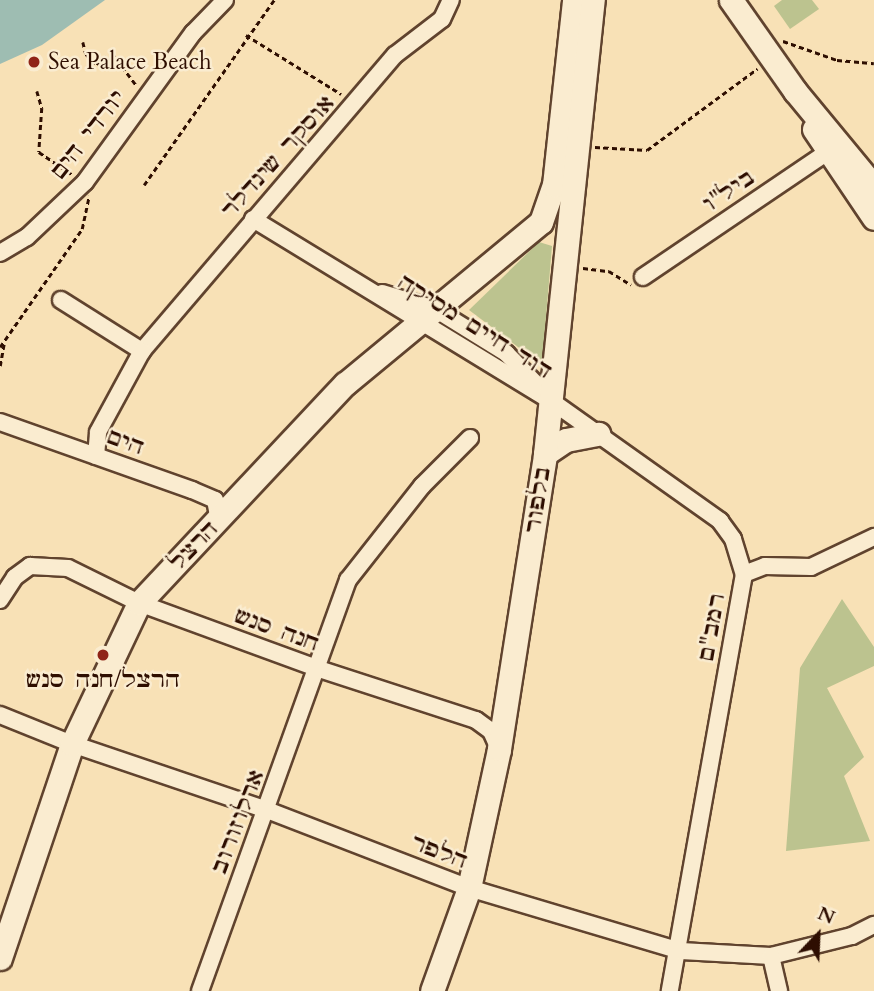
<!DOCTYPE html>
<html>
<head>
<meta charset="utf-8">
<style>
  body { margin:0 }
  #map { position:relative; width:874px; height:991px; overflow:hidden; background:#f8e1b6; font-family:Cardo,"Frank Ruhl Libre",serif }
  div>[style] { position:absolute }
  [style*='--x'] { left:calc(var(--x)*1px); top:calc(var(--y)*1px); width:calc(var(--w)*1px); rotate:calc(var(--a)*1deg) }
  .green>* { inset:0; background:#bcc38f }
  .water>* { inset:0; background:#9ebdb2 }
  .path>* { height:2.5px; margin-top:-1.25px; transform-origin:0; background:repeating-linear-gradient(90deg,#2e0e01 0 5px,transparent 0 8.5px) }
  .roads { filter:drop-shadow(2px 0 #60432e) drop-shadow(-2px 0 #60432e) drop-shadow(0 2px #60432e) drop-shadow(0 -2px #60432e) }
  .street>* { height:16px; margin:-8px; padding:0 8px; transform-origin:8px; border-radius:8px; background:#faecd0 }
  .secondary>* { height:23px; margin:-11.5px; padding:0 11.5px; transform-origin:11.5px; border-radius:11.5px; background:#faecd0 }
  .dots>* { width:19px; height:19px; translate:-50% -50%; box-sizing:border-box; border:4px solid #faecd0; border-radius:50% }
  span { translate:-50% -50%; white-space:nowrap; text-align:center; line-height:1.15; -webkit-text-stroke:5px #faecd0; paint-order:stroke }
  .poi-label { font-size:23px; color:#2e0e01 }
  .left { translate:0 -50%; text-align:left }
  .street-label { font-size:23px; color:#2e0e01 }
  .north { position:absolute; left:783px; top:900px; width:70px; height:70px; -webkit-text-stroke:5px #faecd0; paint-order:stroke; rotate:23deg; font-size:19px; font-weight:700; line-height:28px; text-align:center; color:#2e0e01 }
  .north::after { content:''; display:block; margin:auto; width:24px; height:32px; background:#2e0e01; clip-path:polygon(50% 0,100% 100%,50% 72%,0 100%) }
</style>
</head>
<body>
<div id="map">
  <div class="green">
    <i style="clip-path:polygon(782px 0,812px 0,819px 9px,790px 29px,774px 6px)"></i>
    <i style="clip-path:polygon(539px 242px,552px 246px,542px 365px,469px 310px)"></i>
    <i style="clip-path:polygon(842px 599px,874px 647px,874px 666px,827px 688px,864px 757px,844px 776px,870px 841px,786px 851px,800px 668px)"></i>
  </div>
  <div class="water">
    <i style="clip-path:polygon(0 0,105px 0,42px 45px,0 64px)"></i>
  </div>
  <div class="path">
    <i style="--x:246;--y:35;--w:112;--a:31.8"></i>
    <i style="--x:783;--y:41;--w:57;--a:19.4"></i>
    <i style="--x:837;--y:60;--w:37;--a:5"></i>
    <i style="--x:83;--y:42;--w:12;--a:76"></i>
    <i style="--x:86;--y:54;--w:14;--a:45"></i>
    <i style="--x:96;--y:64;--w:19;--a:-35"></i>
    <i style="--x:112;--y:53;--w:41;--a:52.9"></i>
    <i style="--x:37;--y:91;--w:18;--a:74"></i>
    <i style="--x:42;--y:108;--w:44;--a:93.9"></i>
    <i style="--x:39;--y:152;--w:41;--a:34.1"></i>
    <i style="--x:595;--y:147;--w:52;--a:3.3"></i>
    <i style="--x:647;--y:150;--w:137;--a:-36.4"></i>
    <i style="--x:144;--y:185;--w:226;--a:-54.9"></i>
    <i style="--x:583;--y:268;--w:26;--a:7"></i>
    <i style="--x:609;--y:271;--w:26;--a:32"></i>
    <i style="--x:0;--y:347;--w:144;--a:-55.2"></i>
    <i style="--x:82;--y:229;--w:34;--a:-78"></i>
    <i style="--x:0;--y:366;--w:22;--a:-80"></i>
  </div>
  <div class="roads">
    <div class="street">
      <i style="--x:253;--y:219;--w:348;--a:31.4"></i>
      <i style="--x:550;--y:400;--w:209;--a:35.4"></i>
      <i style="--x:720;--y:521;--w:22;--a:54"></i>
      <i style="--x:733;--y:539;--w:37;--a:73"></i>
      <i style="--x:744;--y:574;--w:424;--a:100.1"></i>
      <i style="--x:0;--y:253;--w:31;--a:-31"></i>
      <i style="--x:27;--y:237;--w:80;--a:-43.5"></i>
      <i style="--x:85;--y:182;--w:184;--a:-54.1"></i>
      <i style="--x:193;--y:33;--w:46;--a:-45.9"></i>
      <i style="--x:643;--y:277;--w:232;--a:-34.1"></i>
      <i style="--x:382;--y:293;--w:55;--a:16.8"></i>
      <i style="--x:435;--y:309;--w:84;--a:31.8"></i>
      <i style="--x:506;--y:353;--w:52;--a:45.8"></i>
      <i style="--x:61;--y:300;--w:96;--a:32.2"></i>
      <i style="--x:142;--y:351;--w:389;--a:-49.5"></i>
      <i style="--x:395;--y:55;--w:59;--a:-37.5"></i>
      <i style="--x:442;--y:19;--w:21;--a:-65"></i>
      <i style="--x:0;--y:422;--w:204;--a:19.5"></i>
      <i style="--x:192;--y:490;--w:25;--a:23"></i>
      <i style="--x:215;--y:500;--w:20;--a:79"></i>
      <i style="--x:96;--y:456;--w:24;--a:-85"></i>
      <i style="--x:98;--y:432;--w:92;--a:-61.5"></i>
      <i style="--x:744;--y:574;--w:22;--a:-21"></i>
      <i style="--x:765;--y:566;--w:46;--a:1.2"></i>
      <i style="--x:811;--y:567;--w:70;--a:-25.5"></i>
      <i style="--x:0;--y:600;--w:27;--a:-57"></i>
      <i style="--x:15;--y:577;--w:19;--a:-36"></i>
      <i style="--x:30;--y:566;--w:38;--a:3"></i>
      <i style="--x:68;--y:568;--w:79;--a:26.2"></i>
      <i style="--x:139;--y:603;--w:192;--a:20.1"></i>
      <i style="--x:319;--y:669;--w:165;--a:18"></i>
      <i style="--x:476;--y:720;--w:19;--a:36"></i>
      <i style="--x:491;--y:731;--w:20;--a:66"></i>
      <i style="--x:0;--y:715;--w:78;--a:21.9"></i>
      <i style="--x:72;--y:744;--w:206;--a:18.7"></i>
      <i style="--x:267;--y:810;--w:217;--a:21.1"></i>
      <i style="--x:469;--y:888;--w:221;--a:16.6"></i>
      <i style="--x:681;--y:951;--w:90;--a:3.2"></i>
      <i style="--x:771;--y:956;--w:83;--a:-13.9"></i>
      <i style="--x:852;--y:936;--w:25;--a:-27"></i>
      <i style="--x:771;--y:956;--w:36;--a:77"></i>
      <i style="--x:200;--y:991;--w:437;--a:-70.2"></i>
      <i style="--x:348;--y:580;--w:120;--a:-51.8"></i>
      <i style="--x:422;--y:486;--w:68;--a:-45"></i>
    </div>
    <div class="secondary">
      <i style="--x:731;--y:0;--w:111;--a:54.9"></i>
      <i style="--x:795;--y:91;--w:124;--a:50.5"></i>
      <i style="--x:814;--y:129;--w:107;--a:56"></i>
      <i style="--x:545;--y:454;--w:25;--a:-34"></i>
      <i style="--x:566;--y:440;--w:33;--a:-11"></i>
      <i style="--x:0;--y:958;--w:226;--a:-71.4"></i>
      <i style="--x:72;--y:744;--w:156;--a:-64.6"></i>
      <i style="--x:139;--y:603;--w:301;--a:-46.8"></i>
      <i style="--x:345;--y:384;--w:254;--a:-39.6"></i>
      <i style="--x:541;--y:222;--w:39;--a:-71"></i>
      <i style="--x:554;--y:185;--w:186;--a:-83.8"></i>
      <i style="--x:432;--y:991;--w:109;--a:-70.2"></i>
      <i style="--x:469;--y:888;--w:142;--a:-77.8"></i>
      <i style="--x:499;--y:749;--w:299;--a:-81.1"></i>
      <i style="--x:545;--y:454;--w:457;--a:-84"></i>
    </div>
  </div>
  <div class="dots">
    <i style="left:34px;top:62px;background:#8f2418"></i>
    <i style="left:103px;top:655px;background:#8f2418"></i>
  </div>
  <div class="poi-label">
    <span class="left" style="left:48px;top:62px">Sea Palace Beach</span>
    <span style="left:103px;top:680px">הרצל/חנה סנש</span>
  </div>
  <div class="street-label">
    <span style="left:88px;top:135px;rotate:-52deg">יורדי הים</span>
    <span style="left:278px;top:157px;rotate:-48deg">אוסקר שינדלר</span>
    <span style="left:729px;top:191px;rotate:-34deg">ביל"ו</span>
    <span style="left:475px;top:327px;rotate:32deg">דוד חיים מסיקה</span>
    <span style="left:125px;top:442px;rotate:20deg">הים</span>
    <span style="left:538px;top:500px;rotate:-81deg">בלפור</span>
    <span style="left:194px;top:546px;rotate:-46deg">הרצל</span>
    <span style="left:712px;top:627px;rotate:-80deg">רמב"ם</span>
    <span style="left:277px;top:630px;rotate:20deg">חנה סנש</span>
    <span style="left:238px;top:822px;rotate:-69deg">ארלוזורוב</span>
    <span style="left:439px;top:852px;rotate:21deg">הלפר</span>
  </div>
  <div class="north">N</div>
</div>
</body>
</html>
